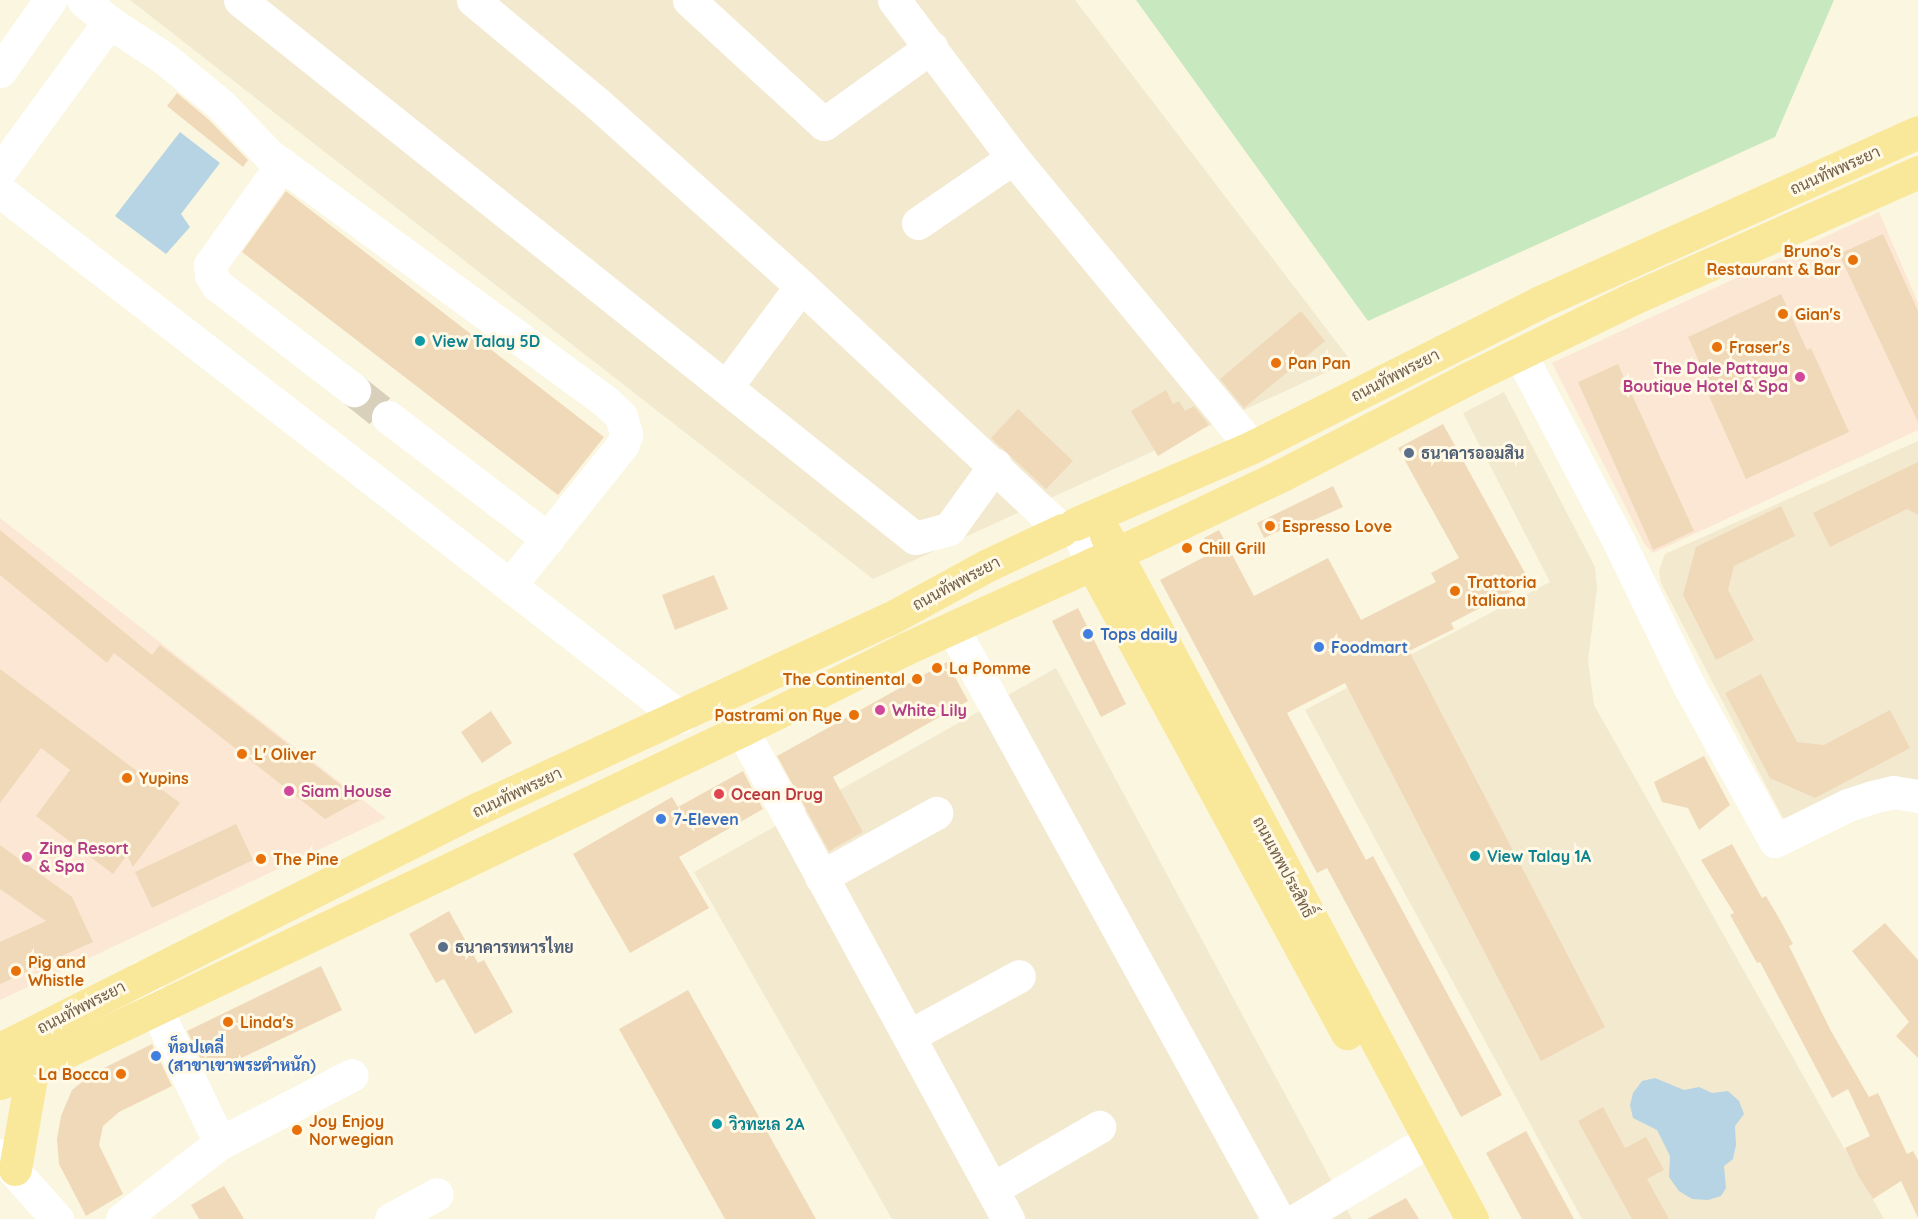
<!DOCTYPE html>
<html>
<head>
<meta charset="utf-8">
<style>
  body { margin:0 }
  #map { position:relative; width:1918px; height:1219px; overflow:hidden; background:#fbf6e0; font-family:Quicksand,Sarabun,sans-serif }
  div>[style] { position:absolute }
  [style*='--x'] { left:calc(var(--x)*1px); top:calc(var(--y)*1px); width:calc(var(--w)*1px); rotate:calc(var(--a)*1deg) }
  .residential>* { inset:0; background:#f2e9cf }
  .commercial>* { inset:0; background:#fbe7d4 }
  .green>* { inset:0; background:#c8e8c0 }
  .water>* { inset:0; background:#b6d4e4 }
  .building>* { inset:0; background:#f0d9b9 }
  .minor-tunnel>* { height:33px; margin-top:-16.5px; transform-origin:0; background:repeating-linear-gradient(90deg,#d8d0ba 0 33px,transparent 0 49px) }
  .minor>* { height:33px; margin:-16.5px; padding:0 16.5px; transform-origin:16.5px; border-radius:16.5px; background:#fff }
  .major>* { height:33px; margin:-16.5px; padding:0 16.5px; transform-origin:16.5px; border-radius:16.5px; background:#f9e79a }
  .dots>* { width:16px; height:16px; translate:-50% -50%; box-sizing:border-box; border:3px solid #fff9e6; border-radius:50% }
  span { translate:-50% -50%; white-space:nowrap; text-align:center; line-height:1.15; -webkit-text-stroke:6px #fff9e6; paint-order:stroke }
  .street-label { font-size:16px; color:#715e49 }
  .food-label { font-size:16px; color:#c56008; font-weight:700 }
  .right { translate:-100% -50%; text-align:right }
  .left { translate:0 -50%; text-align:left }
  .culture-label { font-size:16px; color:#0d838f; font-weight:700 }
  .hotel-label { font-size:16px; color:#b23c85; font-weight:700 }
  .service-label { font-size:16px; color:#4e5e75; font-weight:700 }
  .shop-label { font-size:16px; color:#366cbe; font-weight:700 }
  .health-label { font-size:16px; color:#be3a42; font-weight:700 }
</style>
</head>
<body>
<div id="map">
  <div class="residential">
    <i style="clip-path:polygon(130px 0,1075px 0,1351px 361px,873px 579px)"></i>
    <i style="clip-path:polygon(1504px 392px,1595px 567px,1597px 588px,1588px 660px,1594px 705px,1884px 1219px,1582px 1219px,1305px 710px,1550px 582px,1463px 413px)"></i>
    <i style="clip-path:polygon(1918px 441px,1918px 786px,1794px 820px,1783px 818px,1661px 583px,1659px 571px,1665px 554px)"></i>
    <i style="clip-path:polygon(1056px 668px,1352px 1219px,892px 1219px,694px 872px)"></i>
  </div>
  <div class="commercial">
    <i style="clip-path:polygon(1879px 212px,1918px 303px,1918px 430px,1653px 553px,1645px 545px,1552px 363px)"></i>
    <i style="clip-path:polygon(0 518px,386px 818px,0 1000px)"></i>
  </div>
  <div class="green">
    <i style="clip-path:polygon(1136px 0,1834px 0,1775px 137px,1368px 321px)"></i>
  </div>
  <div class="water">
    <i style="clip-path:polygon(180px 132px,220px 163px,181px 214px,190px 227px,166px 254px,115px 216px)"></i>
    <i style="clip-path:polygon(1655px 1078px,1684px 1090px,1699px 1087px,1712px 1093px,1728px 1091px,1739px 1101px,1744px 1114px,1735px 1126px,1736px 1145px,1733px 1159px,1724px 1166px,1726px 1188px,1721px 1196px,1708px 1200px,1692px 1199px,1679px 1191px,1669px 1177px,1670px 1156px,1657px 1130px,1633px 1118px,1630px 1105px,1633px 1093px,1642px 1081px)"></i>
  </div>
  <div class="building">
    <i style="clip-path:polygon(177px 93px,208px 119px,248px 160px,243px 167px,167px 106px)"></i>
    <i style="clip-path:polygon(286px 191px,604px 437px,558px 495px,242px 252px)"></i>
    <i style="clip-path:polygon(1883px 234px,1918px 311px,1918px 422px,1839px 254px)"></i>
    <i style="clip-path:polygon(1781px 294px,1807px 350px,1811px 348px,1849px 432px,1746px 479px,1709px 396px,1714px 394px,1688px 337px)"></i>
    <i style="clip-path:polygon(1301px 311px,1325px 341px,1244px 408px,1220px 379px)"></i>
    <i style="clip-path:polygon(1618px 364px,1694px 531px,1653px 550px,1578px 382px)"></i>
    <i style="clip-path:polygon(1166px 390px,1173px 404px,1179px 401px,1185px 411px,1194px 406px,1209px 425px,1158px 456px,1131px 411px)"></i>
    <i style="clip-path:polygon(1018px 409px,1073px 461px,1046px 489px,991px 438px)"></i>
    <i style="clip-path:polygon(1443px 424px,1530px 582px,1451px 623px,1454px 629px,1409px 651px,1605px 1027px,1541px 1061px,1345px 683px,1287px 713px,1366px 860px,1373px 856px,1502px 1095px,1461px 1117px,1327px 868px,1317px 873px,1160px 580px,1212px 553px,1204px 538px,1219px 530px,1254px 596px,1328px 558px,1361px 620px,1436px 582px,1431px 573px,1459px 558px,1398px 448px)"></i>
    <i style="clip-path:polygon(1918px 462px,1918px 515px,1907px 509px,1830px 547px,1813px 513px)"></i>
    <i style="clip-path:polygon(1333px 486px,1343px 507px,1305px 524px,1303px 520px,1264px 538px,1257px 523px)"></i>
    <i style="clip-path:polygon(1781px 506px,1795px 536px,1734px 566px,1728px 590px,1754px 640px,1716px 660px,1683px 595px,1696px 547px)"></i>
    <i style="clip-path:polygon(0 530px,152px 655px,160px 645px,360px 800px,325px 819px,114px 653px,107px 663px,0 575px)"></i>
    <i style="clip-path:polygon(714px 575px,728px 609px,675px 630px,662px 595px)"></i>
    <i style="clip-path:polygon(1078px 608px,1126px 704px,1101px 717px,1052px 621px)"></i>
    <i style="clip-path:polygon(947px 662px,968px 701px,833px 777px,863px 832px,829px 851px,777px 756px)"></i>
    <i style="clip-path:polygon(0 669px,180px 803px,133px 867px,127px 855px,113px 874px,36px 816px,70px 770px,41px 748px,0 803px)"></i>
    <i style="clip-path:polygon(1761px 674px,1797px 742px,1824px 745px,1890px 710px,1910px 748px,1815px 798px,1770px 778px,1725px 693px)"></i>
    <i style="clip-path:polygon(491px 711px,512px 743px,482px 763px,461px 732px)"></i>
    <i style="clip-path:polygon(1704px 756px,1730px 805px,1699px 830px,1688px 808px,1662px 802px,1654px 782px)"></i>
    <i style="clip-path:polygon(743px 771px,763px 809px,679px 857px,709px 908px,630px 953px,573px 854px,672px 797px,678px 807px)"></i>
    <i style="clip-path:polygon(236px 824px,253px 860px,152px 908px,135px 872px)"></i>
    <i style="clip-path:polygon(1732px 844px,1762px 898px,1766px 896px,1780px 920px,1793px 944px,1789px 946px,1831px 1031px,1869px 1097px,1878px 1093px,1907px 1154px,1913px 1151px,1918px 1160px,1918px 1218px,1901px 1181px,1873px 1199px,1859px 1177px,1845px 1148px,1870px 1136px,1848px 1089px,1832px 1098px,1760px 962px,1757px 963px,1730px 915px,1734px 913px,1701px 860px)"></i>
    <i style="clip-path:polygon(0 845px,72px 897px,93px 942px,0 984px,0 942px,46px 921px,0 889px)"></i>
    <i style="clip-path:polygon(449px 911px,478px 963px,484px 960px,513px 1012px,475px 1034px,444px 979px,436px 983px,409px 934px)"></i>
    <i style="clip-path:polygon(1885px 923px,1918px 960px,1918px 1058px,1896px 1036px,1909px 1022px,1852px 951px)"></i>
    <i style="clip-path:polygon(321px 966px,342px 1010px,208px 1074px,187px 1031px)"></i>
    <i style="clip-path:polygon(688px 990px,816px 1219px,725px 1219px,619px 1029px)"></i>
    <i style="clip-path:polygon(152px 1044px,172px 1086px,119px 1112px,103px 1126px,99px 1145px,123px 1194px,86px 1216px,59px 1164px,57px 1139px,61px 1116px,72px 1090px,92px 1074px)"></i>
    <i style="clip-path:polygon(1603px 1107px,1625px 1148px,1646px 1137px,1664px 1170px,1647px 1179px,1669px 1219px,1632px 1219px,1578px 1121px)"></i>
    <i style="clip-path:polygon(1526px 1131px,1574px 1219px,1522px 1219px,1486px 1153px)"></i>
    <i style="clip-path:polygon(224px 1186px,244px 1219px,199px 1219px,191px 1205px)"></i>
    <i style="clip-path:polygon(1406px 1198px,1419px 1219px,1367px 1219px)"></i>
  </div>
  <div class="minor-tunnel">
    <i style="--x:354;--y:390;--w:43;--a:38.5"></i>
  </div>
  <div class="minor">
    <i style="--x:83;--y:0;--w:34;--a:40"></i>
    <i style="--x:109;--y:22;--w:66;--a:33.2"></i>
    <i style="--x:164;--y:58;--w:74;--a:39.5"></i>
    <i style="--x:221;--y:105;--w:69;--a:46.2"></i>
    <i style="--x:269;--y:155;--w:416;--a:36.2"></i>
    <i style="--x:605;--y:401;--w:22;--a:43"></i>
    <i style="--x:621;--y:416;--w:19;--a:74"></i>
    <i style="--x:626;--y:434;--w:10;--a:107"></i>
    <i style="--x:623;--y:444;--w:179;--a:128.7"></i>
    <i style="--x:240;--y:0;--w:863;--a:38.56"></i>
    <i style="--x:915;--y:538;--w:35;--a:-15"></i>
    <i style="--x:949;--y:529;--w:79;--a:-54.3"></i>
    <i style="--x:473;--y:0;--w:161;--a:39.7"></i>
    <i style="--x:597;--y:103;--w:274;--a:41.9"></i>
    <i style="--x:801;--y:286;--w:357;--a:43.1"></i>
    <i style="--x:1062;--y:530;--w:14;--a:-25"></i>
    <i style="--x:1075;--y:524;--w:43;--a:67"></i>
    <i style="--x:689;--y:0;--w:183;--a:42.6"></i>
    <i style="--x:824;--y:124;--w:132;--a:-35.7"></i>
    <i style="--x:894;--y:0;--w:198;--a:53"></i>
    <i style="--x:1013;--y:158;--w:375;--a:50.4"></i>
    <i style="--x:0;--y:71;--w:87;--a:-54.8"></i>
    <i style="--x:282;--y:164;--w:124;--a:125.5"></i>
    <i style="--x:210;--y:265;--w:10;--a:84"></i>
    <i style="--x:211;--y:275;--w:12;--a:59"></i>
    <i style="--x:217;--y:285;--w:173;--a:37.5"></i>
    <i style="--x:0;--y:171;--w:185;--a:-53.8"></i>
    <i style="--x:0;--y:191;--w:860;--a:37.72"></i>
    <i style="--x:918;--y:223;--w:115;--a:-34.4"></i>
    <i style="--x:1520;--y:354;--w:212;--a:62.2"></i>
    <i style="--x:1619;--y:542;--w:158;--a:64.1"></i>
    <i style="--x:1688;--y:684;--w:179;--a:61"></i>
    <i style="--x:1775;--y:841;--w:81;--a:-26.3"></i>
    <i style="--x:1848;--y:805;--w:25;--a:-18"></i>
    <i style="--x:1872;--y:797;--w:22;--a:-13"></i>
    <i style="--x:1893;--y:792;--w:25;--a:9"></i>
    <i style="--x:727;--y:386;--w:124;--a:-53.5"></i>
    <i style="--x:388;--y:417;--w:201;--a:37.3"></i>
    <i style="--x:953;--y:629;--w:674;--a:61.15"></i>
    <i style="--x:742;--y:730;--w:557;--a:61.46"></i>
    <i style="--x:821;--y:877;--w:132;--a:-29.1"></i>
    <i style="--x:141;--y:977;--w:184;--a:64.6"></i>
    <i style="--x:909;--y:1036;--w:125;--a:-28.6"></i>
    <i style="--x:0;--y:1155;--w:86;--a:48.3"></i>
    <i style="--x:992;--y:1189;--w:124;--a:-30.1"></i>
    <i style="--x:122;--y:1219;--w:124;--a:-37.8"></i>
    <i style="--x:220;--y:1143;--w:148;--a:-27.3"></i>
    <i style="--x:391;--y:1219;--w:52;--a:-28.5"></i>
    <i style="--x:1298;--y:1219;--w:132;--a:-31"></i>
  </div>
  <div class="major">
    <i style="--x:1075;--y:524;--w:193;--a:-23.5"></i>
    <i style="--x:1252;--y:447;--w:322;--a:-26.7"></i>
    <i style="--x:1540;--y:302;--w:414;--a:-24.2"></i>
    <i style="--x:1106;--y:535;--w:776;--a:61.85"></i>
    <i style="--x:1092;--y:564;--w:534;--a:61.47"></i>
    <i style="--x:0;--y:1049;--w:534;--a:-26.71"></i>
    <i style="--x:477;--y:809;--w:454;--a:-24.8"></i>
    <i style="--x:889;--y:619;--w:111;--a:-28.7"></i>
    <i style="--x:986;--y:566;--w:84;--a:-25.3"></i>
    <i style="--x:0;--y:1083;--w:822;--a:-25.44"></i>
    <i style="--x:742;--y:730;--w:182;--a:-26.4"></i>
    <i style="--x:905;--y:649;--w:259;--a:-24.4"></i>
    <i style="--x:1141;--y:542;--w:156;--a:-25.4"></i>
    <i style="--x:1282;--y:475;--w:211;--a:-27.4"></i>
    <i style="--x:1469;--y:378;--w:183;--a:-25.9"></i>
    <i style="--x:1634;--y:298;--w:311;--a:-23.9"></i>
    <i style="--x:15;--y:1169;--w:105;--a:-80.1"></i>
  </div>
  <div class="dots">
    <i style="left:1853px;top:260px;background:#e8710a"></i>
    <i style="left:1783px;top:314px;background:#e8710a"></i>
    <i style="left:420px;top:341px;background:#0f9aa8"></i>
    <i style="left:1717px;top:347px;background:#e8710a"></i>
    <i style="left:1276px;top:363px;background:#e8710a"></i>
    <i style="left:1800px;top:377px;background:#d1479c"></i>
    <i style="left:1409px;top:453px;background:#5c6f8a"></i>
    <i style="left:1270px;top:526px;background:#e8710a"></i>
    <i style="left:1187px;top:548px;background:#e8710a"></i>
    <i style="left:1455px;top:591px;background:#e8710a"></i>
    <i style="left:1088px;top:634px;background:#3f7fe0"></i>
    <i style="left:1319px;top:647px;background:#3f7fe0"></i>
    <i style="left:937px;top:668px;background:#e8710a"></i>
    <i style="left:917px;top:679px;background:#e8710a"></i>
    <i style="left:880px;top:710px;background:#d1479c"></i>
    <i style="left:854px;top:715px;background:#e8710a"></i>
    <i style="left:242px;top:754px;background:#e8710a"></i>
    <i style="left:127px;top:778px;background:#e8710a"></i>
    <i style="left:289px;top:791px;background:#d1479c"></i>
    <i style="left:719px;top:794px;background:#e0444e"></i>
    <i style="left:661px;top:819px;background:#3f7fe0"></i>
    <i style="left:1475px;top:856px;background:#0f9aa8"></i>
    <i style="left:27px;top:857px;background:#d1479c"></i>
    <i style="left:261px;top:859px;background:#e8710a"></i>
    <i style="left:443px;top:947px;background:#5c6f8a"></i>
    <i style="left:16px;top:971px;background:#e8710a"></i>
    <i style="left:228px;top:1022px;background:#e8710a"></i>
    <i style="left:156px;top:1056px;background:#3f7fe0"></i>
    <i style="left:121px;top:1074px;background:#e8710a"></i>
    <i style="left:717px;top:1124px;background:#0f9aa8"></i>
    <i style="left:297px;top:1130px;background:#e8710a"></i>
  </div>
  <div class="street-label">
    <span style="left:1835px;top:170px;rotate:-24deg">ถนนทัพพระยา</span>
    <span style="left:1395px;top:375px;rotate:-27deg">ถนนทัพพระยา</span>
    <span style="left:956px;top:583px;rotate:-28deg">ถนนทัพพระยา</span>
    <span style="left:517px;top:792px;rotate:-25deg">ถนนทัพพระยา</span>
    <span style="left:1284px;top:867px;rotate:62deg">ถนนเทพประสิทธิ์</span>
    <span style="left:81px;top:1007px;rotate:-27deg">ถนนทัพพระยา</span>
  </div>
  <div class="food-label">
    <span class="right" style="left:1841px;top:260px">Bruno's<br>Restaurant &amp; Bar</span>
    <span class="left" style="left:1795px;top:314px">Gian's</span>
    <span class="left" style="left:1729px;top:347px">Fraser's</span>
    <span class="left" style="left:1288px;top:363px">Pan Pan</span>
    <span class="left" style="left:1282px;top:526px">Espresso Love</span>
    <span class="left" style="left:1199px;top:548px">Chill Grill</span>
    <span class="left" style="left:1467px;top:591px">Trattoria<br>Italiana</span>
    <span class="left" style="left:949px;top:668px">La Pomme</span>
    <span class="right" style="left:905px;top:679px">The Continental</span>
    <span class="right" style="left:842px;top:715px">Pastrami on Rye</span>
    <span class="left" style="left:254px;top:754px">L' Oliver</span>
    <span class="left" style="left:139px;top:778px">Yupins</span>
    <span class="left" style="left:273px;top:859px">The Pine</span>
    <span class="left" style="left:28px;top:971px">Pig and<br>Whistle</span>
    <span class="left" style="left:240px;top:1022px">Linda's</span>
    <span class="right" style="left:109px;top:1074px">La Bocca</span>
    <span class="left" style="left:309px;top:1130px">Joy Enjoy<br>Norwegian</span>
  </div>
  <div class="culture-label">
    <span class="left" style="left:432px;top:341px">View Talay 5D</span>
    <span class="left" style="left:1487px;top:856px">View Talay 1A</span>
    <span class="left" style="left:729px;top:1124px">วิวทะเล 2A</span>
  </div>
  <div class="hotel-label">
    <span class="right" style="left:1788px;top:377px">The Dale Pattaya<br>Boutique Hotel &amp; Spa</span>
    <span class="left" style="left:892px;top:710px">White Lily</span>
    <span class="left" style="left:301px;top:791px">Siam House</span>
    <span class="left" style="left:39px;top:857px">Zing Resort<br>&amp; Spa</span>
  </div>
  <div class="service-label">
    <span class="left" style="left:1421px;top:453px">ธนาคารออมสิน</span>
    <span class="left" style="left:455px;top:947px">ธนาคารทหารไทย</span>
  </div>
  <div class="shop-label">
    <span class="left" style="left:1100px;top:634px">Tops daily</span>
    <span class="left" style="left:1331px;top:647px">Foodmart</span>
    <span class="left" style="left:673px;top:819px">7-Eleven</span>
    <span class="left" style="left:168px;top:1056px">ท็อปเดลี่<br>(สาขาเขาพระตำหนัก)</span>
  </div>
  <div class="health-label">
    <span class="left" style="left:731px;top:794px">Ocean Drug</span>
  </div>
</div>
</body>
</html>
